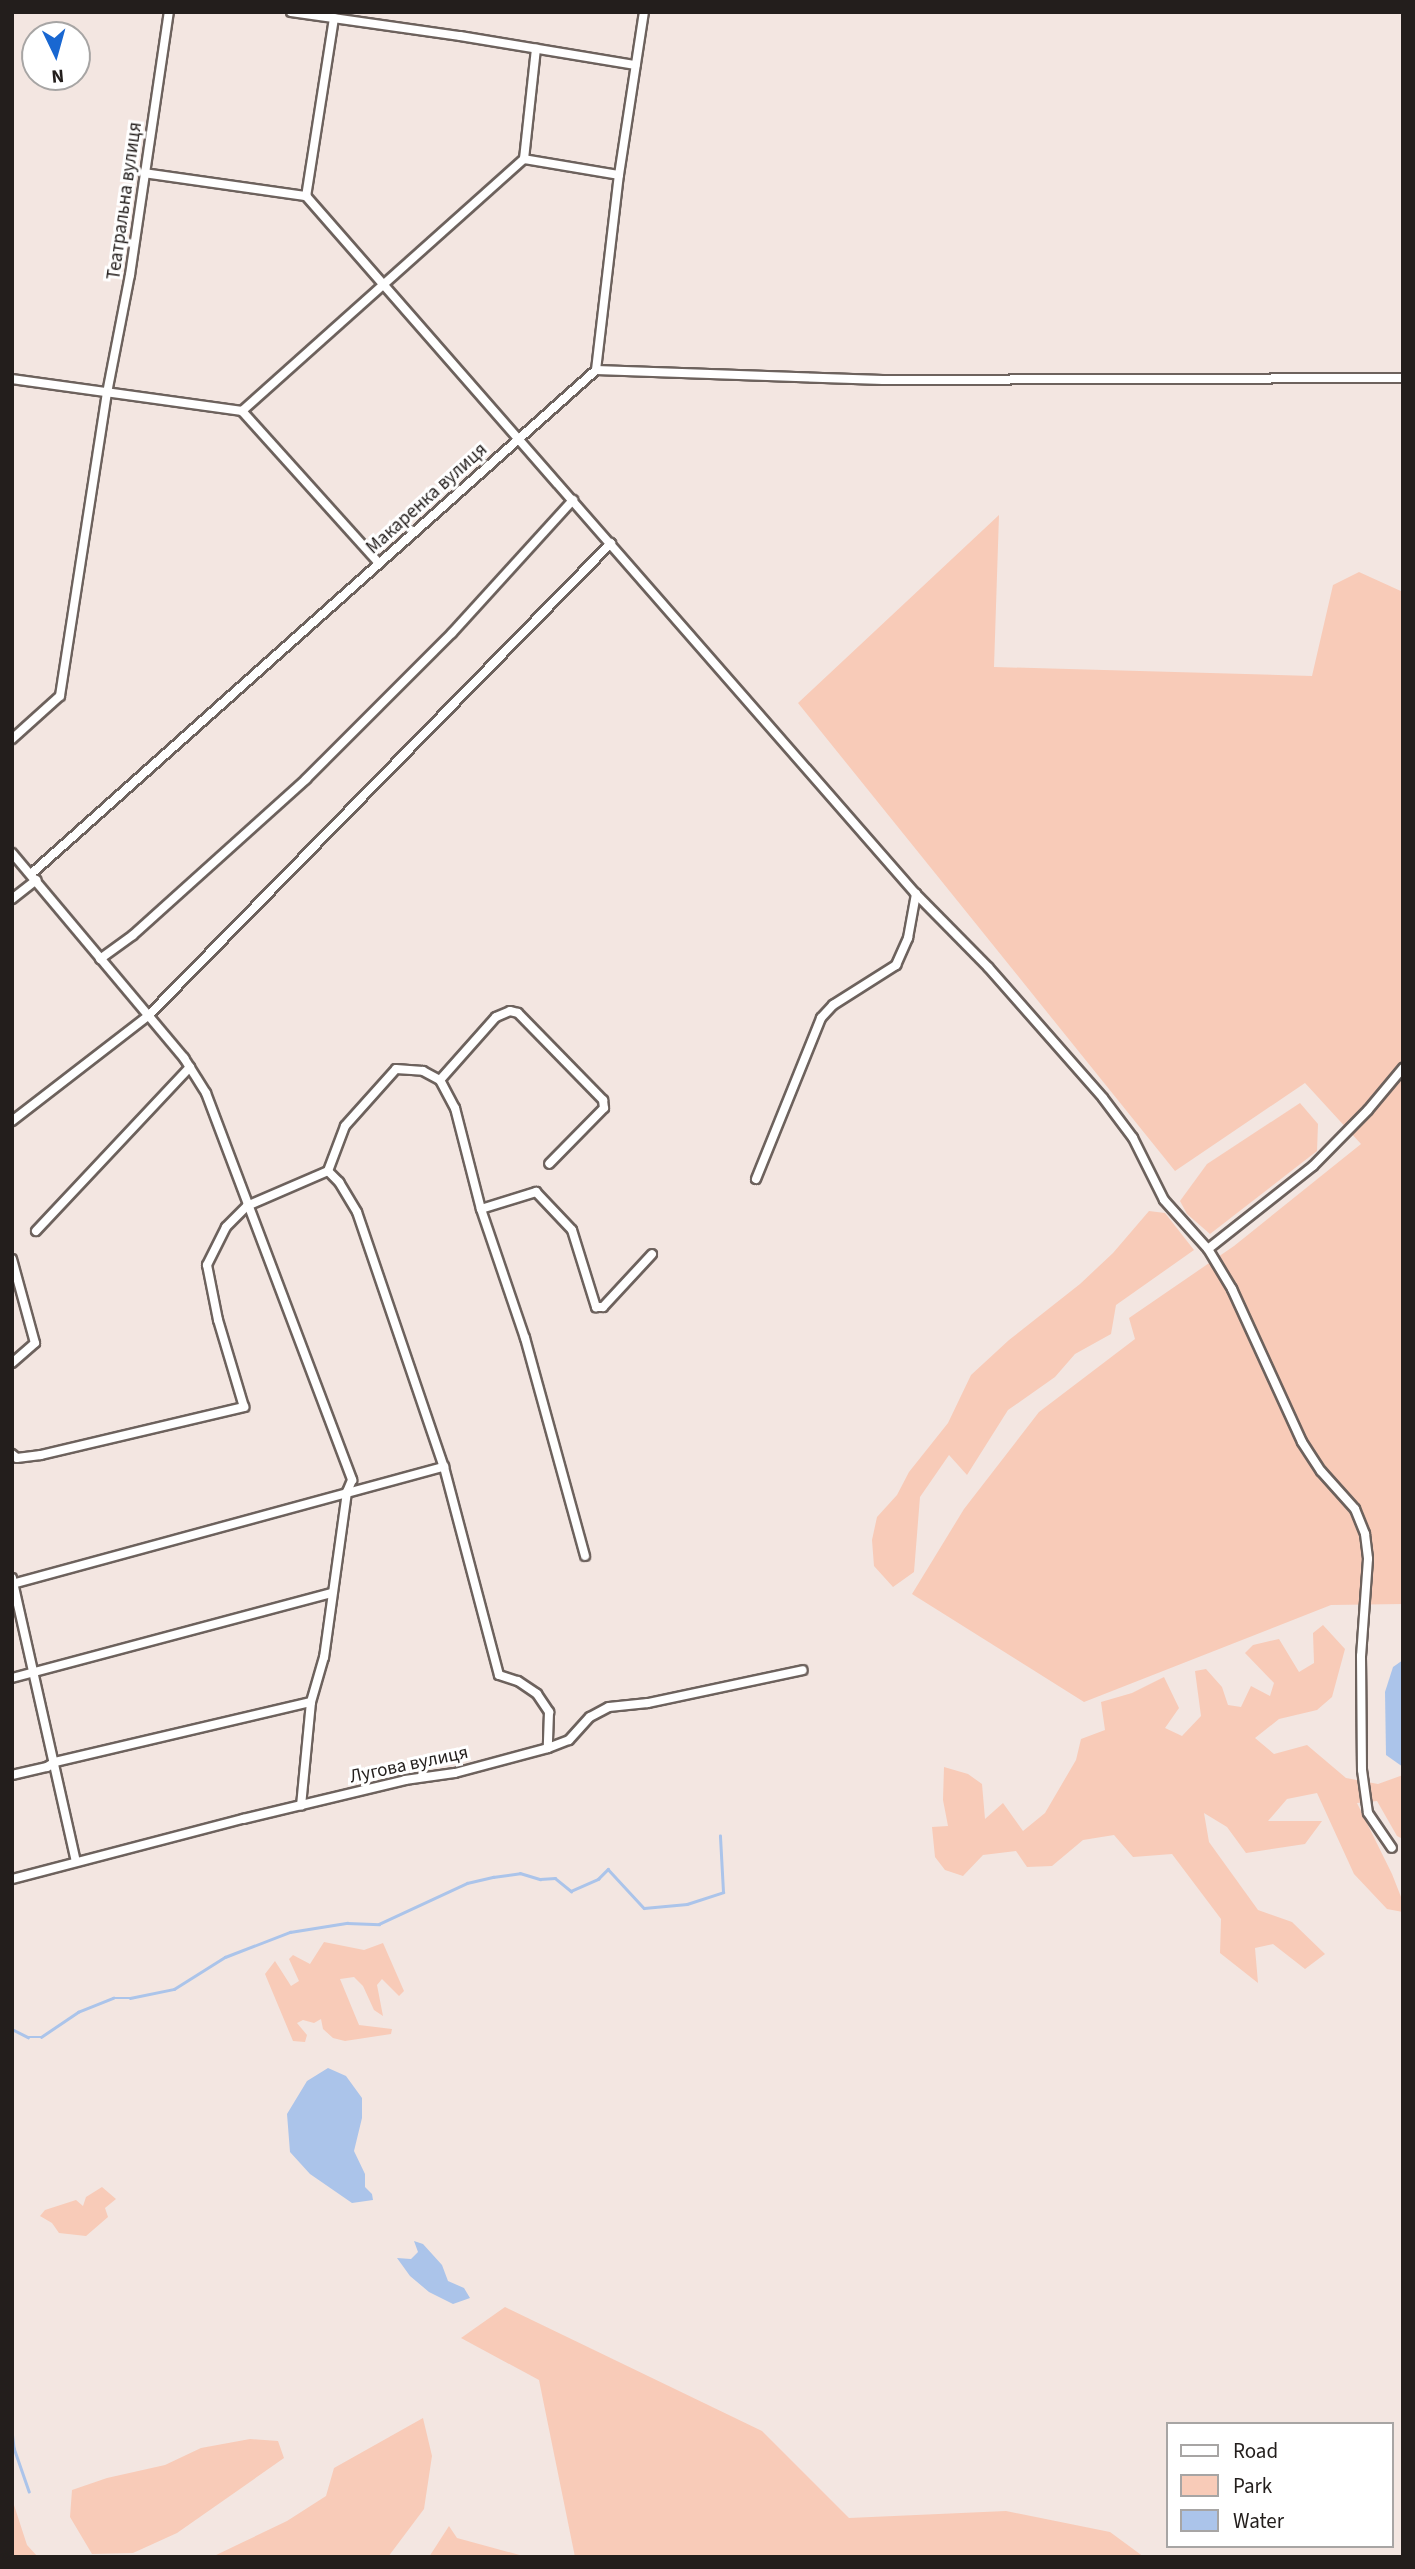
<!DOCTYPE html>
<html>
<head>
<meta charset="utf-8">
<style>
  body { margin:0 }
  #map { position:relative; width:1415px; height:2569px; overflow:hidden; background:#f3e6e1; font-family:"Source Sans 3",sans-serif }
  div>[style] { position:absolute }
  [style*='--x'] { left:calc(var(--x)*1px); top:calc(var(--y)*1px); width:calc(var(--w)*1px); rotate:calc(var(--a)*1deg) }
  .green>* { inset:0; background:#f8cbb8 }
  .water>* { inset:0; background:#abc4ea }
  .stream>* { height:2.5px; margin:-1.25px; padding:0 1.25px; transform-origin:1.25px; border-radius:1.25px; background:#abc4ea }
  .roads { filter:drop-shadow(2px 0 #6d625d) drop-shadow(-2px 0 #6d625d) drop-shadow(0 2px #6d625d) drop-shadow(0 -2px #6d625d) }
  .minor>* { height:8px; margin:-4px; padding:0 4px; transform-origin:4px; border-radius:4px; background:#fff }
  span { translate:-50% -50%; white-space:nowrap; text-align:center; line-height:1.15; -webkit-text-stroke:6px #fff; paint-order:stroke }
  .street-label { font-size:19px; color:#231e1c }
  .frame { position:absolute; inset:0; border:14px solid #231e1c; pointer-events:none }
  .legend { position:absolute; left:1166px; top:2422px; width:228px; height:126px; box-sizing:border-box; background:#fff; border:2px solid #a7a5a4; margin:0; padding:9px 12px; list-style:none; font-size:21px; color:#231e1c }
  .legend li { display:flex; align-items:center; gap:14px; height:35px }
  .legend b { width:35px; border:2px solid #a7a5a4 }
  .north { position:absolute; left:21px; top:21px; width:70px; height:70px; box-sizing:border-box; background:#fff; border:2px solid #a7a5a4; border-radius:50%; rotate:175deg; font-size:19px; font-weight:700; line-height:28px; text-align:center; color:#231e1c }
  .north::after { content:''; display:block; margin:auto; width:24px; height:32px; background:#1967d1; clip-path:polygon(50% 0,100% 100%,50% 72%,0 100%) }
</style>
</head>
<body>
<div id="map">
  <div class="green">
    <i style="clip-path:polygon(999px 515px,994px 667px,1312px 676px,1333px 585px,1359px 572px,1403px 592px,1403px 1604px,1331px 1605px,1084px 1702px,912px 1594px,964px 1509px,1039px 1412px,1135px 1339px,1129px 1318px,1234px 1246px,1361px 1144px,1305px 1083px,1175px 1171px,798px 703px)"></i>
    <i style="clip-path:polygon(1300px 1103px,1318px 1124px,1317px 1151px,1210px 1234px,1187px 1214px,1180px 1201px,1207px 1164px)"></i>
    <i style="clip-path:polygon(1149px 1211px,1165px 1213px,1194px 1250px,1116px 1305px,1111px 1334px,1075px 1354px,1055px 1377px,1008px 1410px,967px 1475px,949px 1455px,920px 1497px,914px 1572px,893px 1587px,874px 1566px,872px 1540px,877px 1517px,897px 1495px,909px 1472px,948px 1423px,971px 1375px,1009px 1340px,1080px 1284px,1113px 1253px)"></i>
    <i style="clip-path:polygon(1323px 1625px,1345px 1649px,1332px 1697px,1317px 1710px,1279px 1719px,1255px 1738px,1274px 1754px,1307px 1745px,1346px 1778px,1378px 1784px,1403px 1775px,1403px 1839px,1397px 1836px,1377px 1801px,1357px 1803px,1392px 1874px,1403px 1902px,1403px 1912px,1387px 1909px,1354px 1874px,1317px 1793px,1287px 1799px,1268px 1821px,1322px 1821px,1305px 1844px,1246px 1853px,1227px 1827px,1204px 1813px,1209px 1842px,1258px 1910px,1292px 1922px,1325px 1954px,1305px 1969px,1273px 1944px,1255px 1948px,1258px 1983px,1220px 1953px,1221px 1919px,1172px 1854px,1133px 1857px,1114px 1835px,1083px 1840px,1052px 1866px,1027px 1867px,1016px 1851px,983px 1855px,963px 1876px,945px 1870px,935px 1857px,932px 1827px,948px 1826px,943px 1800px,944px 1767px,968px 1774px,982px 1784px,985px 1819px,1003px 1803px,1023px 1831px,1045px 1813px,1076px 1760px,1081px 1739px,1105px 1730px,1101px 1702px,1132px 1693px,1164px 1677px,1179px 1708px,1165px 1728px,1182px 1736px,1201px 1716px,1195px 1671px,1206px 1669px,1222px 1687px,1228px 1705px,1241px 1707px,1251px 1686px,1270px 1696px,1274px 1683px,1245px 1653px,1253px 1645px,1279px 1639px,1299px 1672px,1314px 1663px,1313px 1633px)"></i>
    <i style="clip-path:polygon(324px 1942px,364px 1950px,383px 1943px,404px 1991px,399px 1996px,382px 1979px,377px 1985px,383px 2016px,374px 2010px,363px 1986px,354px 1977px,340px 1979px,359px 2025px,392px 2029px,391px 2034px,345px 2041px,333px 2038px,323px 2029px,321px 2019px,314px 2023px,303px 2020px,297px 2023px,307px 2035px,305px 2042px,293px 2041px,265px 1974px,275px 1961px,291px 1986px,299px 1981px,289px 1959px,293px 1955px,310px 1964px)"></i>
    <i style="clip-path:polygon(102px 2187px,116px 2199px,105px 2208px,108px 2217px,86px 2236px,59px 2233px,52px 2223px,40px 2216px,45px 2210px,76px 2200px,83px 2206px,86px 2197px)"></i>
    <i style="clip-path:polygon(505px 2307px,762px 2431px,849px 2518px,1006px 2511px,1110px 2532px,1144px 2557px,575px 2557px,539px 2380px,461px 2338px)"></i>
    <i style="clip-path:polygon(423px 2418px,432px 2456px,424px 2509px,388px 2557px,212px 2557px,287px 2521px,326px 2496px,334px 2468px)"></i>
    <i style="clip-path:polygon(250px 2439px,278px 2441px,284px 2458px,177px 2533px,133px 2553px,92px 2554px,70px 2517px,72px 2490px,107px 2478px,165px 2465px,201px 2448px)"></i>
    <i style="clip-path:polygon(14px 2505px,27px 2545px,38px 2557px,12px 2557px)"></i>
    <i style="clip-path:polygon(449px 2526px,457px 2538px,527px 2557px,429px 2557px)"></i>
  </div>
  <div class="water">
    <i style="clip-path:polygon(1403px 1660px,1403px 1767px,1386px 1755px,1385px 1692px,1393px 1667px)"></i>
    <i style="clip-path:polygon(328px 2068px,346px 2076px,362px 2098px,362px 2118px,354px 2151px,365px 2174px,365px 2187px,372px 2194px,373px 2200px,352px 2203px,310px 2174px,290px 2152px,287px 2114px,307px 2081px)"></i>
    <i style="clip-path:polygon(414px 2241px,423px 2244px,442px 2265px,448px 2281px,464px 2288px,470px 2298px,453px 2304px,429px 2292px,410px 2276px,397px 2258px,411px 2259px,418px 2252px)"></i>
  </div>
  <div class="stream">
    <i style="--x:12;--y:2029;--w:18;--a:27"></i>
    <i style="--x:28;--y:2037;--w:13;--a:0"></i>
    <i style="--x:41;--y:2037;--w:45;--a:-34"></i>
    <i style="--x:78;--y:2012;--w:38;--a:-22"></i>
    <i style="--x:113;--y:1998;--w:17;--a:0"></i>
    <i style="--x:130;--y:1998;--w:45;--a:-11.6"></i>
    <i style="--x:174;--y:1989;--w:60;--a:-32.1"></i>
    <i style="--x:225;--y:1957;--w:70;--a:-21"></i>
    <i style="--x:290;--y:1932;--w:58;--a:-9"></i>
    <i style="--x:347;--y:1923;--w:32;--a:2"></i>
    <i style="--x:379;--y:1924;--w:97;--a:-25"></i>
    <i style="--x:467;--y:1883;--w:27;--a:-13"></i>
    <i style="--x:493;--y:1877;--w:27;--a:-8"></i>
    <i style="--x:520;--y:1873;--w:21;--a:17"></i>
    <i style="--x:540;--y:1879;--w:15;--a:-4"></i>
    <i style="--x:555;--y:1878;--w:21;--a:39"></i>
    <i style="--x:571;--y:1891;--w:30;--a:-24"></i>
    <i style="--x:598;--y:1879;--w:14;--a:-45"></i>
    <i style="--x:608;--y:1869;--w:53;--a:47.3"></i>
    <i style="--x:644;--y:1908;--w:43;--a:-5.3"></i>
    <i style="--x:687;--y:1904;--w:38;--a:-18"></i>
    <i style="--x:723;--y:1892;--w:56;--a:-93.1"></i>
    <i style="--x:12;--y:2431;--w:17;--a:83"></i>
    <i style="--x:14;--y:2448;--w:46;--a:70.8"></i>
  </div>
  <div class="roads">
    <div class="minor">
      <i style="--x:291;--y:12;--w:171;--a:8.1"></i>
      <i style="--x:460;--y:36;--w:178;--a:9.4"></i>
      <i style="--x:334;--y:18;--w:180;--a:98.9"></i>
      <i style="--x:306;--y:196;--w:926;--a:48.85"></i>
      <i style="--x:915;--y:893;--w:104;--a:45.4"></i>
      <i style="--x:988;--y:967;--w:174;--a:48.7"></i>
      <i style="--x:1103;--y:1098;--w:50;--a:53.1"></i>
      <i style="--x:1133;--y:1138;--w:69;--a:63.4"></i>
      <i style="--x:1164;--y:1200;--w:66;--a:48.1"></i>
      <i style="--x:1208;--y:1249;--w:47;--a:59"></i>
      <i style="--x:1232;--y:1289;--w:168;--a:65.4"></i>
      <i style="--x:1302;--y:1442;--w:35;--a:57"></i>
      <i style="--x:1321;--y:1471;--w:51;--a:48.2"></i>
      <i style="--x:1355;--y:1509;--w:27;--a:68"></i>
      <i style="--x:1365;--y:1534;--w:25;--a:83"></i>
      <i style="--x:1368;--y:1559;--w:97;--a:94.1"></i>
      <i style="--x:1361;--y:1656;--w:114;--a:89.5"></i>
      <i style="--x:1362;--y:1770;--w:43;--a:82.1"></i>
      <i style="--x:1368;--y:1813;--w:42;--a:55.6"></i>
      <i style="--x:524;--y:159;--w:96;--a:9.6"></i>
      <i style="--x:144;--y:173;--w:164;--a:8.1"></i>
      <i style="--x:596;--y:370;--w:287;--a:2"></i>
      <i style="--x:883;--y:380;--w:520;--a:-0.22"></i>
      <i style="--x:12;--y:379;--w:232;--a:7.9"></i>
      <i style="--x:242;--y:411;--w:205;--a:48"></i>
      <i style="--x:242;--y:411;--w:378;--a:-41.8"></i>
      <i style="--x:524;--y:159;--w:111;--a:-83.8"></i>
      <i style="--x:12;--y:739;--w:64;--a:-41.9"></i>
      <i style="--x:60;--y:696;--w:307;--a:-81.2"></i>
      <i style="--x:107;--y:393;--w:120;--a:-79"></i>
      <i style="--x:130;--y:275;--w:266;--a:-81.6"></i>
      <i style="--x:12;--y:853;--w:268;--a:50"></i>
      <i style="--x:184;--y:1058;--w:41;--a:57.8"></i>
      <i style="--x:206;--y:1093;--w:414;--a:69.3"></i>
      <i style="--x:352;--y:1480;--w:13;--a:113"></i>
      <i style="--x:347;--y:1492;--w:167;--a:97.9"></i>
      <i style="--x:324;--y:1657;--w:47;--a:106.1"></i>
      <i style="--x:311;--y:1702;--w:104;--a:95.5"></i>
      <i style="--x:31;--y:874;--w:757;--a:-41.73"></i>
      <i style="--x:596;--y:370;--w:196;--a:-83.3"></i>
      <i style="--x:619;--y:175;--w:165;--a:-81.3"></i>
      <i style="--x:12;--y:899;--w:31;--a:-38"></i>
      <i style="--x:100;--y:959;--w:41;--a:-36"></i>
      <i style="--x:133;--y:935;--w:233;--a:-42"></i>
      <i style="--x:306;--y:779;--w:206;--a:-45"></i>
      <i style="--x:452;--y:633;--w:180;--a:-47.7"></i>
      <i style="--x:440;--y:1080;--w:84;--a:-48.4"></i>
      <i style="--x:496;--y:1017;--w:15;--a:-23"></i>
      <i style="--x:510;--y:1011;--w:8;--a:14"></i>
      <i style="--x:518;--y:1013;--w:122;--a:45.7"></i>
      <i style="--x:603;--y:1100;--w:8;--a:83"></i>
      <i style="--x:604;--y:1108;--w:78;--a:134.5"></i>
      <i style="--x:12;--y:1121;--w:172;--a:-37.7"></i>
      <i style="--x:148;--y:1016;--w:662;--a:-45.61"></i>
      <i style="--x:328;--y:1171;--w:16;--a:45"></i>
      <i style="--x:339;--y:1182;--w:35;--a:59"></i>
      <i style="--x:357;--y:1212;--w:269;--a:71.2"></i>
      <i style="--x:444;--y:1467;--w:215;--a:75.2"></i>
      <i style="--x:499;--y:1675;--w:20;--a:18"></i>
      <i style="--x:518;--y:1681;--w:23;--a:34"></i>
      <i style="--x:537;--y:1694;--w:22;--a:56"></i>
      <i style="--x:549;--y:1712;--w:36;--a:92"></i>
      <i style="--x:756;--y:1179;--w:174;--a:-68"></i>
      <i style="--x:821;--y:1018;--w:18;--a:-47"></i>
      <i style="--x:833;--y:1005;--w:75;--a:-32.4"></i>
      <i style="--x:896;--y:965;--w:30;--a:-66"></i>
      <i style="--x:908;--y:938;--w:45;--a:-79.7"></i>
      <i style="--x:481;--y:1209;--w:58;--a:-17.2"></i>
      <i style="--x:536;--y:1192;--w:52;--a:46.5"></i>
      <i style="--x:572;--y:1230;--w:81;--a:72.7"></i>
      <i style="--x:596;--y:1307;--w:7;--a:0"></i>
      <i style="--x:603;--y:1307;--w:72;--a:-47.2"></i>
      <i style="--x:36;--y:1231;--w:225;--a:-46.8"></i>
      <i style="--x:1208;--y:1249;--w:134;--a:-38.3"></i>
      <i style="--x:1313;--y:1166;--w:78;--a:-45.5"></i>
      <i style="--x:1368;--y:1110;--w:55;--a:-50.2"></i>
      <i style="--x:12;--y:1259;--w:87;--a:74.7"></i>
      <i style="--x:35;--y:1343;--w:30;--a:139"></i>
      <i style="--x:12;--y:1454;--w:6;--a:39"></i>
      <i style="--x:17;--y:1458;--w:24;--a:-7"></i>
      <i style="--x:41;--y:1455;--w:209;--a:-13.3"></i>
      <i style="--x:244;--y:1407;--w:91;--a:-106.6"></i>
      <i style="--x:218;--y:1320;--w:56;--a:-101.3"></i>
      <i style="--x:207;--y:1265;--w:42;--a:-63.4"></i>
      <i style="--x:226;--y:1227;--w:30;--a:-45"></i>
      <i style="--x:247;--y:1206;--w:88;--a:-23.4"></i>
      <i style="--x:328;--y:1171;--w:48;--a:-69.3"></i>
      <i style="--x:345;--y:1126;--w:76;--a:-48.2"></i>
      <i style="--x:396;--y:1069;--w:27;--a:4"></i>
      <i style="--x:423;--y:1071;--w:19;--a:28"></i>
      <i style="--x:440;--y:1080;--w:32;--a:62"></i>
      <i style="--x:455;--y:1108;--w:104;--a:75.6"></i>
      <i style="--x:481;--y:1209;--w:136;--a:71.2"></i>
      <i style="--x:525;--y:1338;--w:226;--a:74.6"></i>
      <i style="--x:12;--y:1578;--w:290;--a:77.3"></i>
      <i style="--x:12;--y:1584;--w:448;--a:-15.2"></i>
      <i style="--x:12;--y:1678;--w:331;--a:-14.9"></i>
      <i style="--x:12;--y:1775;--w:36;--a:-13"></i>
      <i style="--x:47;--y:1767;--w:9;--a:-32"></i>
      <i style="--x:55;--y:1762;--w:263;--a:-13.2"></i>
      <i style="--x:12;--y:1879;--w:239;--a:-14.6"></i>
      <i style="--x:243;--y:1819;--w:167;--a:-13.5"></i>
      <i style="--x:405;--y:1780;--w:50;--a:-8"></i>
      <i style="--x:455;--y:1773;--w:96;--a:-15"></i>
      <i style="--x:548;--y:1748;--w:22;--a:-21"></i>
      <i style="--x:569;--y:1740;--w:31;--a:-48"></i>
      <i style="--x:590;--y:1717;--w:21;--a:-28"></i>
      <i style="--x:609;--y:1707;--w:39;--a:-6"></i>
      <i style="--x:648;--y:1703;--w:158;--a:-12"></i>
    </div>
  </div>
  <div class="street-label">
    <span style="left:125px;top:201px;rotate:-82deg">Театральна вулиця</span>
    <span style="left:427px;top:499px;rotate:-42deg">Макаренка вулиця</span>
    <span style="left:409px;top:1765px;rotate:-12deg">Лугова вулиця</span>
  </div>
  <div class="frame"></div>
  <ul class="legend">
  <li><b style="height:9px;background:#fff"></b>Road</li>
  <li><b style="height:19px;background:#f8cbb8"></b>Park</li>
  <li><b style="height:19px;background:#abc4ea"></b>Water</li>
  </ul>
  <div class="north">N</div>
</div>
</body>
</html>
